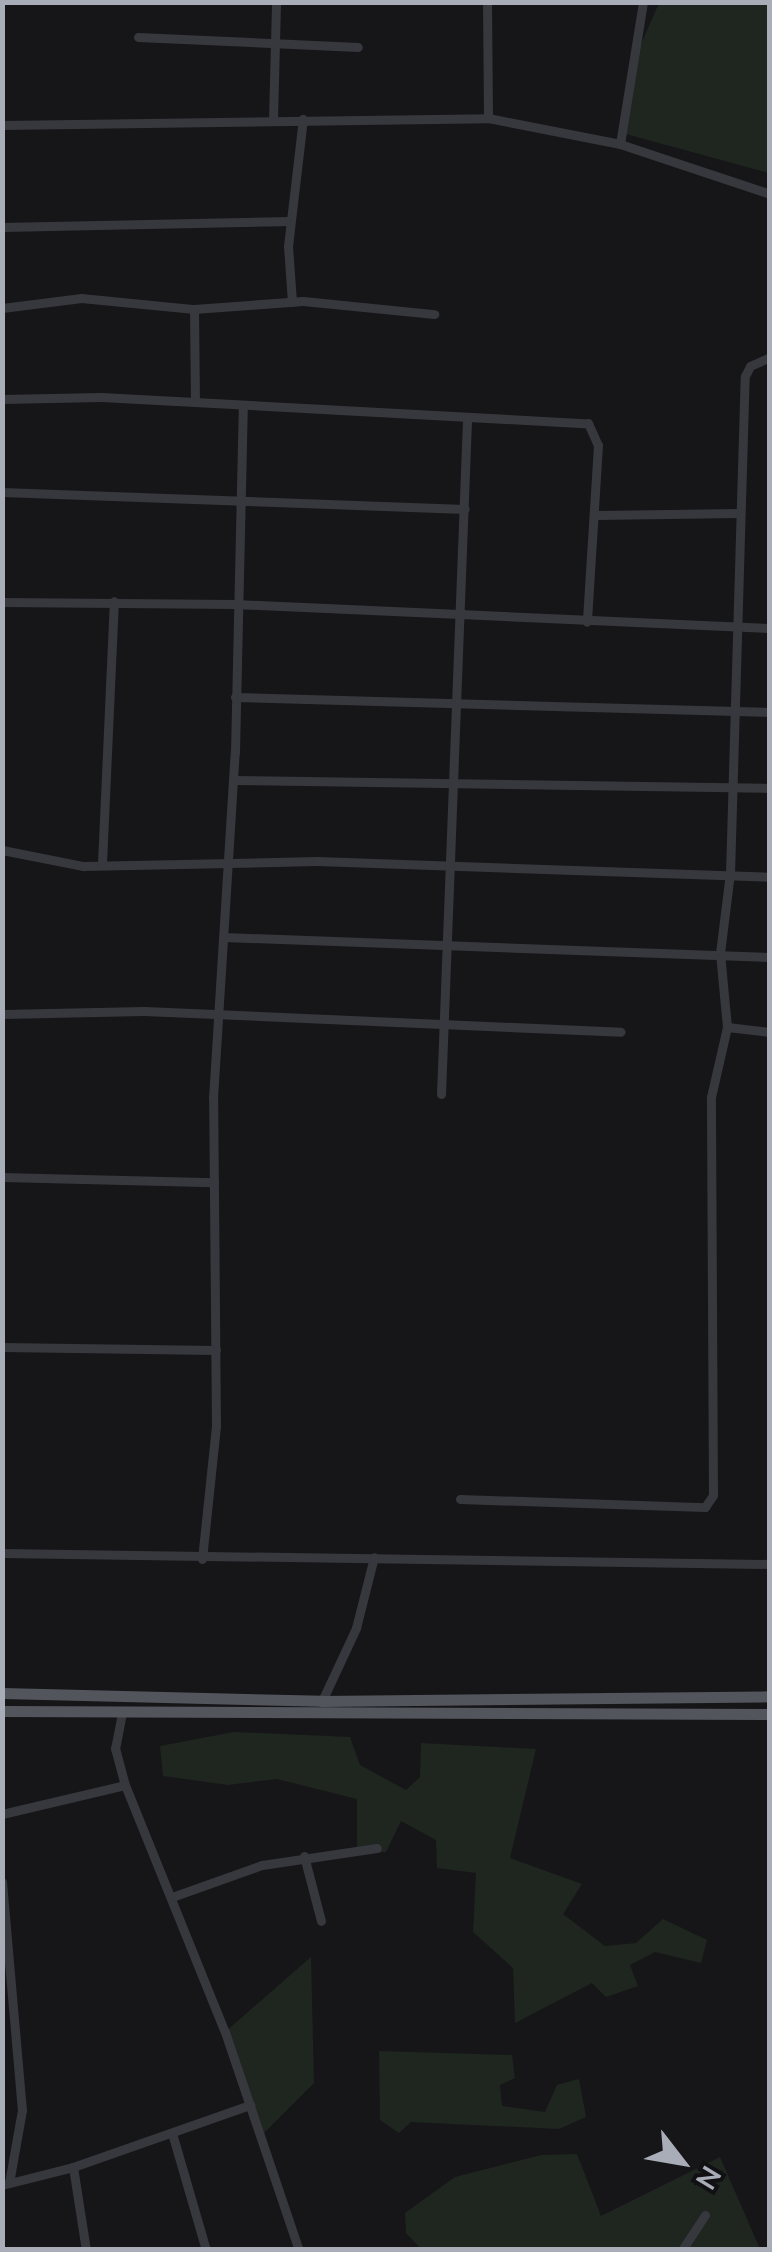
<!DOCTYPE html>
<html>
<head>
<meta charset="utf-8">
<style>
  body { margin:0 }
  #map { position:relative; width:772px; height:2252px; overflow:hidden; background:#161618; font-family:"Nunito Sans",sans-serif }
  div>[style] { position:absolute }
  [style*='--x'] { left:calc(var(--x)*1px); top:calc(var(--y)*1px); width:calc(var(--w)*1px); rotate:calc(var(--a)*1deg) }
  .green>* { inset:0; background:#1e261f }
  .minor>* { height:9px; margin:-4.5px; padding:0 4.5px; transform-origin:4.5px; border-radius:4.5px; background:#37383d }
  .major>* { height:11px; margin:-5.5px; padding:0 5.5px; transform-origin:5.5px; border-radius:5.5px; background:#53555c }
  span { translate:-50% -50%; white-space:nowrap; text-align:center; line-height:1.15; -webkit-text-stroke:8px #111113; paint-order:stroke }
  .frame { position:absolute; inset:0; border:5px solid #a8adb8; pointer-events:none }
  .north { position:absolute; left:632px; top:2112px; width:100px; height:100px; -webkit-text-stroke:8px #111113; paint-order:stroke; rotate:121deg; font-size:28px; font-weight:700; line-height:40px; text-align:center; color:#a8adb8 }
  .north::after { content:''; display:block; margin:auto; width:35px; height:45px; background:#a8adb8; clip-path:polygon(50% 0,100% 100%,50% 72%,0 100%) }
</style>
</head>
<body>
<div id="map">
  <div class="green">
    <i style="clip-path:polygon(659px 3px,769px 3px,769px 173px,626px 134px,638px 51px)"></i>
    <i style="clip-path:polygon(234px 1732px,350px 1737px,360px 1765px,406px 1790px,420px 1777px,421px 1743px,536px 1749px,510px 1858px,582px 1884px,563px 1914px,605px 1946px,636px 1943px,663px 1919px,707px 1940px,701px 1963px,655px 1952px,630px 1965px,638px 1986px,606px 1997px,592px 1983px,515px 2023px,513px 1968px,473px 1932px,476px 1873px,437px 1868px,436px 1840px,401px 1821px,386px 1852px,357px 1854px,357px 1799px,277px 1779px,228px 1785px,163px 1776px,160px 1746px)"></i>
    <i style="clip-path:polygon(311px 1957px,314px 2083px,261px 2136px,225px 2032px)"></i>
    <i style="clip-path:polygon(379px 2051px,512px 2055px,515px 2078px,500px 2085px,502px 2106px,545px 2112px,557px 2085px,579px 2079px,586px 2117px,559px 2129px,411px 2122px,399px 2133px,380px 2120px)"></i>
    <i style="clip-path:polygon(577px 2154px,601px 2216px,720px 2157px,760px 2249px,421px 2249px,406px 2233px,405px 2213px,455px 2177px,541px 2155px)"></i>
  </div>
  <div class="minor">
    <i style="--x:487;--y:2;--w:116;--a:89.5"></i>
    <i style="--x:138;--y:37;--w:220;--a:2.6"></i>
    <i style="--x:273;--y:119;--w:117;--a:-88.5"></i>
    <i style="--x:2;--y:125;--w:486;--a:-0.8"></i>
    <i style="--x:488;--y:118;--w:135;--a:11.1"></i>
    <i style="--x:620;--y:144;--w:158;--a:18.4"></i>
    <i style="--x:620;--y:144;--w:144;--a:-80.8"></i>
    <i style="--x:2;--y:227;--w:288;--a:-1.2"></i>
    <i style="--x:292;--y:302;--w:56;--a:-94.1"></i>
    <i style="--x:288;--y:246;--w:128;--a:-83.3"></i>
    <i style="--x:2;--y:308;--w:80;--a:-7.2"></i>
    <i style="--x:81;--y:298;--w:114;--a:5.6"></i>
    <i style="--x:194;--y:309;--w:109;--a:-4.2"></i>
    <i style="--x:303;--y:301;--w:132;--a:5.7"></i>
    <i style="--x:194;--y:309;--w:93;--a:89.4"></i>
    <i style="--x:2;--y:399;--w:99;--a:-1.2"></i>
    <i style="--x:101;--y:397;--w:488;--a:3.1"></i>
    <i style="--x:588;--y:423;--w:24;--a:66"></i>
    <i style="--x:598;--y:445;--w:177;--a:93.6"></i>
    <i style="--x:2;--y:492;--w:463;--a:2.1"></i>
    <i style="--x:597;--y:515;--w:142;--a:-0.8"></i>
    <i style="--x:2;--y:602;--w:233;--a:0.5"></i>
    <i style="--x:235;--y:604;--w:536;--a:2.57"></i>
    <i style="--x:235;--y:697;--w:535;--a:1.61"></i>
    <i style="--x:233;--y:780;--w:537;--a:0.85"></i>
    <i style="--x:2;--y:850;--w:83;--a:11.2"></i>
    <i style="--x:83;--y:866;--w:234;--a:-1.2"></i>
    <i style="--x:317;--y:861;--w:453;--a:2"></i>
    <i style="--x:102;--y:863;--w:262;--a:-87.4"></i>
    <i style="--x:223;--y:937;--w:547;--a:2.09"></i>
    <i style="--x:2;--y:1014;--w:142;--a:-1.2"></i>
    <i style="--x:144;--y:1011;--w:477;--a:2.5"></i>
    <i style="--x:727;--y:1027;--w:43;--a:6.6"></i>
    <i style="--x:441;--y:1094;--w:676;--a:-87.79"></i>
    <i style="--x:2;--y:1177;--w:212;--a:1.4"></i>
    <i style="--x:2;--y:1347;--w:214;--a:0.8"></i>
    <i style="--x:460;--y:1499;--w:245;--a:1.9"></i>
    <i style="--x:705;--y:1507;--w:14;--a:-56"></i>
    <i style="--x:713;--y:1495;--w:398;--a:-90.3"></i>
    <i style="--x:711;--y:1097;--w:72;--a:-77.1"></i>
    <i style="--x:727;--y:1027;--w:74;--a:-95.4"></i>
    <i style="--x:720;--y:953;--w:81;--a:-82.9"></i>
    <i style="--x:730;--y:873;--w:497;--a:-88.3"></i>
    <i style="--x:745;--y:376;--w:11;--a:-63"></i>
    <i style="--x:750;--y:366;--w:22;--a:-24"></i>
    <i style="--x:2;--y:1553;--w:768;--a:0.82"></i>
    <i style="--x:202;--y:1559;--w:134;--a:-84"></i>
    <i style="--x:216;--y:1426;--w:328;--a:-90.5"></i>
    <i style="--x:213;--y:1098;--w:347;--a:-86.4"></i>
    <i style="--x:235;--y:752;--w:344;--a:-88.7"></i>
    <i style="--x:322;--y:1701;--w:81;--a:-65"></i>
    <i style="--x:356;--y:1628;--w:73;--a:-75.8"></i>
    <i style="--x:122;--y:1713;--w:36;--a:101"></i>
    <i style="--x:115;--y:1748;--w:38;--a:75"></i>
    <i style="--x:125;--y:1785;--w:266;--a:68"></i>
    <i style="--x:225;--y:2032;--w:230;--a:71.3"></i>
    <i style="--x:2;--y:1814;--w:126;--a:-13.3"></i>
    <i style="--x:304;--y:1856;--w:67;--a:75.3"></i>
    <i style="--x:2;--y:1882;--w:229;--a:85"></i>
    <i style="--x:22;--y:2110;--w:74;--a:100.1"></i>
    <i style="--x:172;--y:1897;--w:96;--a:-19.6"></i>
    <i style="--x:262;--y:1865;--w:116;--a:-8.4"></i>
    <i style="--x:172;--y:2133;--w:122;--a:73.8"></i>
    <i style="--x:73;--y:2167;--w:84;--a:81.1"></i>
    <i style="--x:2;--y:2185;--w:73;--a:-14.2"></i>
    <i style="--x:73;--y:2167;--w:188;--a:-19.3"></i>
    <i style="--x:682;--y:2250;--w:42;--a:-56.7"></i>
  </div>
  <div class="major">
    <i style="--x:2;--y:1693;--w:320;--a:1.4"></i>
    <i style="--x:322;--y:1701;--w:448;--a:-0.6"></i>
    <i style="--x:2;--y:1711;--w:768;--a:0.22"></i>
  </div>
  <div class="frame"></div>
  <div class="north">N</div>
</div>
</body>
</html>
